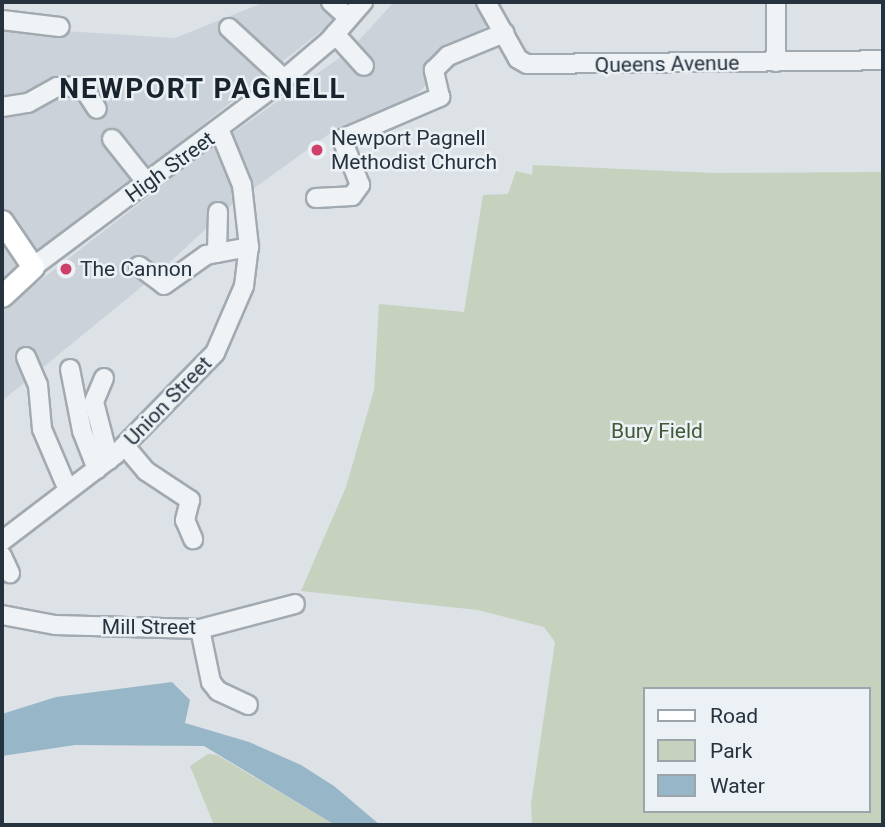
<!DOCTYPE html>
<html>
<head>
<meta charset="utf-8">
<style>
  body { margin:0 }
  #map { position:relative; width:885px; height:827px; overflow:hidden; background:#dde2e7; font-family:Roboto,sans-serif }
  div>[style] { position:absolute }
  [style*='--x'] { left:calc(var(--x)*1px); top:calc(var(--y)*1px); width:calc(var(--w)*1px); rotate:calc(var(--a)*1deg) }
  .built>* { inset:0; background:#cbd2d9 }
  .green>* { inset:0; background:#c6d1be }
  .water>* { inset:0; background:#97b6c8 }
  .roads { filter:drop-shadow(2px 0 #a2aab1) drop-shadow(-2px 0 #a2aab1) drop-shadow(0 2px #a2aab1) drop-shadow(0 -2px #a2aab1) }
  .minor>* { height:18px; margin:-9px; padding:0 9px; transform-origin:9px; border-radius:9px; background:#f0f3f5 }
  .major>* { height:21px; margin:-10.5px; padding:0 10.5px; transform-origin:10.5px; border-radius:10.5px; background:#fff }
  .dots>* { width:19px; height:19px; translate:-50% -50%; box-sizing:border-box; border:4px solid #ecf1f5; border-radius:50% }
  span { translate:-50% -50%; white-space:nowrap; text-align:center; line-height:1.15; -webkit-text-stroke:5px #ecf1f5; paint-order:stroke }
  .street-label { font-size:21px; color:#26323e }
  .poi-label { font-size:21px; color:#26323e }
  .left { translate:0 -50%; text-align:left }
  .park-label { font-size:21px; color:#415934 }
  .district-label { font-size:28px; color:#19232e; font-weight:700; letter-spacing:2px }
  .frame { position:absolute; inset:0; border:4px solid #26323e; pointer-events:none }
  .legend { position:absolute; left:643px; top:687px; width:228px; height:126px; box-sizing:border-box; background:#ecf1f5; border:2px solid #9da5ac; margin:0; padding:9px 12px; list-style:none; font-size:21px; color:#26323e }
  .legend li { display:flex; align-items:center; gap:14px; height:35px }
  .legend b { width:35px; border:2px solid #9da5ac }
</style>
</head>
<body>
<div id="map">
  <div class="built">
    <i style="clip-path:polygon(265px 2px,345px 2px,325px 28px,2px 283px,2px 27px,175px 38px)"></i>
    <i style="clip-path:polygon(394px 2px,477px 2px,492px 20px,415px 96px,336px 129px,235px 202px,156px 275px,2px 401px,2px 310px,206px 152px,349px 51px)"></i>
  </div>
  <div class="green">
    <i style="clip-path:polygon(evenodd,533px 165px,713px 173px,883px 172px,883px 825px,532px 825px,531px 804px,555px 642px,544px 627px,478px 610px,301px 591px,346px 487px,374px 390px,379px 304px,464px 312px,483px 195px,508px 194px,516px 171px,532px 175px,533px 165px,645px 689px,869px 689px,869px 811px,645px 811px,645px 689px)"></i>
    <i style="clip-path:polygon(208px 754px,217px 755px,335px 825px,214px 825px,190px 766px)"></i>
  </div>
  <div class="water">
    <i style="clip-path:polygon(172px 682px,190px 700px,185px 723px,249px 742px,301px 765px,334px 786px,380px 825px,335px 825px,204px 746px,75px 745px,2px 756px,2px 714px,56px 697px)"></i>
  </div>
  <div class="roads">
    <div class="minor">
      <i style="--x:331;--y:2;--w:24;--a:42"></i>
      <i style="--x:486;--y:2;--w:65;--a:60.7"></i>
      <i style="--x:518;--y:59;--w:10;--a:29"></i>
      <i style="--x:527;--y:64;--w:356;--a:-0.6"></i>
      <i style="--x:2;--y:20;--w:58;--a:6.9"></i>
      <i style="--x:229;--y:28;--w:75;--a:42.8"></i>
      <i style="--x:335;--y:34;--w:43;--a:47.8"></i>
      <i style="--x:776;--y:62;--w:60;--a:-90"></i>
      <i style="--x:2;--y:107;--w:26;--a:-9"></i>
      <i style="--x:28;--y:103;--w:33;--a:-29"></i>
      <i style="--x:57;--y:87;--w:25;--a:-2"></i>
      <i style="--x:82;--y:86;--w:27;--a:57"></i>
      <i style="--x:112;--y:139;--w:56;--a:51.5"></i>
      <i style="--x:316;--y:198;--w:36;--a:-3"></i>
      <i style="--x:352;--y:196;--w:14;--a:-54"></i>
      <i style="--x:360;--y:185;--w:49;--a:-111.4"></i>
      <i style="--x:342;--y:139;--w:107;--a:-23.2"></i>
      <i style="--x:440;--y:97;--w:28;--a:-103"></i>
      <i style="--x:434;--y:70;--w:20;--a:-45"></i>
      <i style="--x:448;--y:56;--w:61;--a:-22.3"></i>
      <i style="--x:217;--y:253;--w:41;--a:-88.6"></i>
      <i style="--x:139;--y:266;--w:31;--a:37"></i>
      <i style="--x:164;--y:285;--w:52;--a:-35.5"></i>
      <i style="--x:206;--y:255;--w:44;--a:-10.5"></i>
      <i style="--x:33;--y:267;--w:314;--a:-36.8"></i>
      <i style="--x:284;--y:79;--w:59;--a:-40.2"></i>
      <i style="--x:329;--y:41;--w:52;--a:-48.9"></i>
      <i style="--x:26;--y:357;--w:30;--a:67"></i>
      <i style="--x:38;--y:385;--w:44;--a:84.8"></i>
      <i style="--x:42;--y:429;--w:66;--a:66.9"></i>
      <i style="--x:70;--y:369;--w:63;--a:79"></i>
      <i style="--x:82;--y:431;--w:41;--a:68.5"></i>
      <i style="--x:104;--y:378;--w:26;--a:113"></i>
      <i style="--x:94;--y:402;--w:60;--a:75.5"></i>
      <i style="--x:125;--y:446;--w:33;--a:50"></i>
      <i style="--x:146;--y:471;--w:53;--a:33.4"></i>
      <i style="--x:190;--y:500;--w:21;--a:104"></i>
      <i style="--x:185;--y:520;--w:21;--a:67"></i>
      <i style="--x:2;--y:541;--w:142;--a:-37.3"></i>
      <i style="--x:115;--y:455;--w:143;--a:-45.6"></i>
      <i style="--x:215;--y:353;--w:73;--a:-66.6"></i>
      <i style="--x:244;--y:286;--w:39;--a:-83"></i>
      <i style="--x:249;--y:247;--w:62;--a:-96.4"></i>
      <i style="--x:242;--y:185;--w:58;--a:-112.2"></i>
      <i style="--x:2;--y:556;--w:19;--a:65"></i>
      <i style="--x:2;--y:615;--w:54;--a:10.7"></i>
      <i style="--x:55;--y:625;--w:145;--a:1.6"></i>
      <i style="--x:200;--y:629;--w:98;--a:-14.7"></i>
      <i style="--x:200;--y:629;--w:54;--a:78.3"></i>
      <i style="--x:211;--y:682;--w:11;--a:52"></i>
      <i style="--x:218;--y:691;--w:33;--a:25"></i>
    </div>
    <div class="major">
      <i style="--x:2;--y:221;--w:55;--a:56"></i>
      <i style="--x:33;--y:267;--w:42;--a:136.9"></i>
    </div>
  </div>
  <div class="dots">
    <i style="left:317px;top:150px;background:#ce406b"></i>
    <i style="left:66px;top:269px;background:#ce406b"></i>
  </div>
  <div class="street-label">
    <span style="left:667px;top:64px;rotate:-1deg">Queens Avenue</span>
    <span style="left:170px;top:167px;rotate:-36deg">High Street</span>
    <span style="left:168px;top:401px;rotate:-46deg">Union Street</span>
    <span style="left:149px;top:627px">Mill Street</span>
  </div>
  <div class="poi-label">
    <span class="left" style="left:331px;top:150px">Newport Pagnell<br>Methodist Church</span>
    <span class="left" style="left:80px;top:269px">The Cannon</span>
  </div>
  <div class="park-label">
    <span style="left:657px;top:431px">Bury Field</span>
  </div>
  <div class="district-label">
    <span style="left:203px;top:89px">NEWPORT PAGNELL</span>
  </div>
  <div class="frame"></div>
  <ul class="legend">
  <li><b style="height:9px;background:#fff"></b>Road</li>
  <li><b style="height:19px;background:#c6d1be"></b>Park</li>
  <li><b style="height:19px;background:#97b6c8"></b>Water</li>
  </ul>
</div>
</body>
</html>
